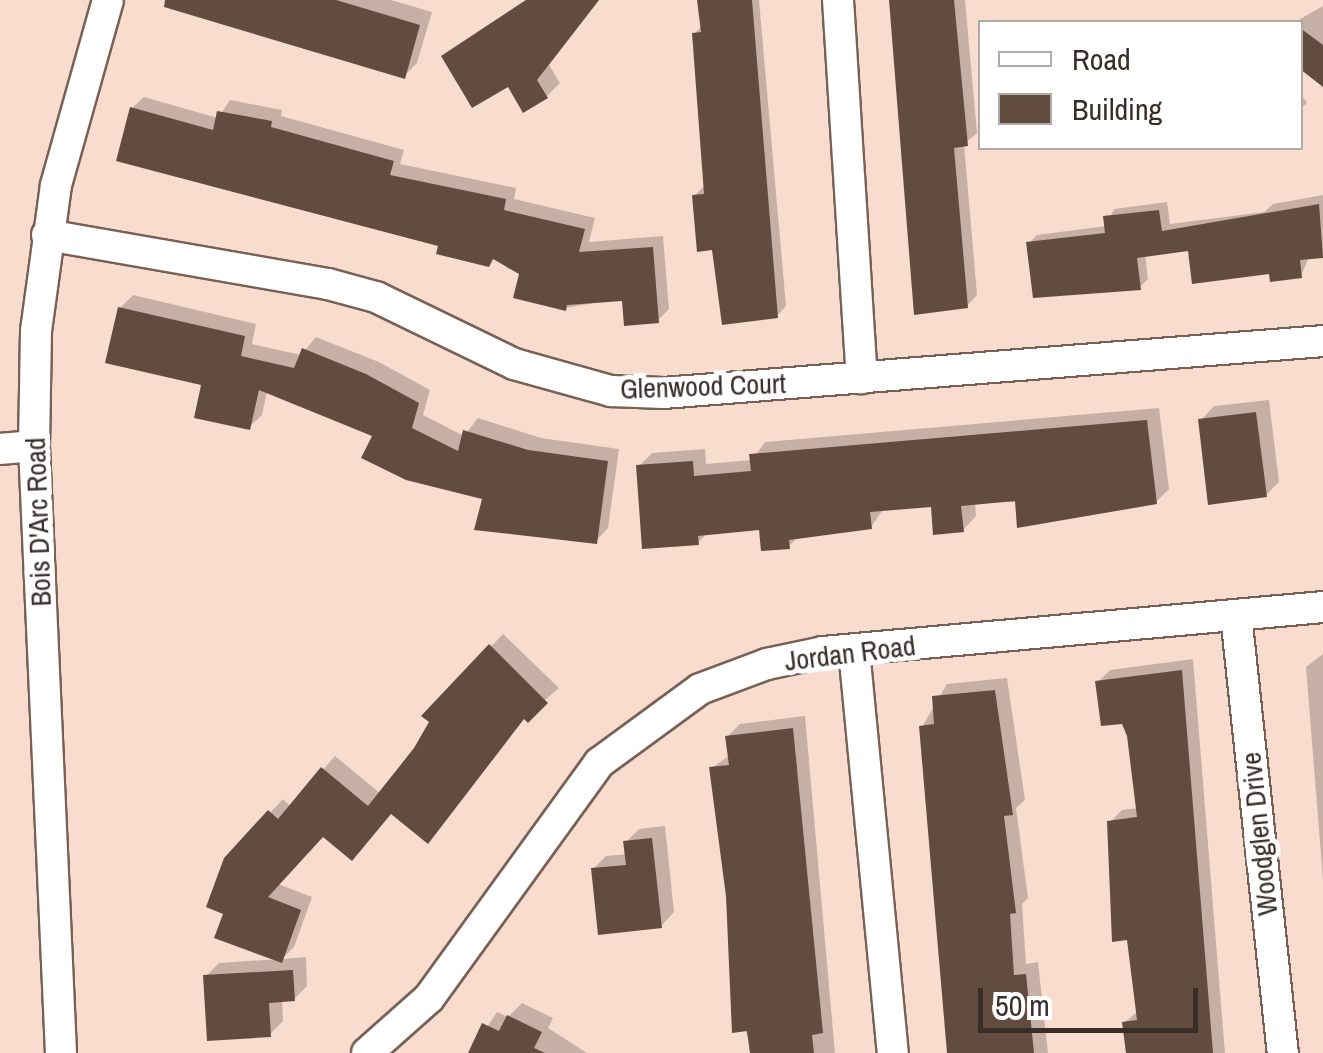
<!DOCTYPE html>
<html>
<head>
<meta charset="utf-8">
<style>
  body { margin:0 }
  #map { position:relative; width:1323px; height:1053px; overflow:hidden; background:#f8ddcf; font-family:"Archivo Narrow",sans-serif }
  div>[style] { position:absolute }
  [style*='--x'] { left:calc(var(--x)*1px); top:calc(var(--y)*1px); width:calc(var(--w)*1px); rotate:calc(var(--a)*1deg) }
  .shadow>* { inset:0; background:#0003 }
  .building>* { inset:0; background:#624c40 }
  .roads { filter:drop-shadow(2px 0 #786154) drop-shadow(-2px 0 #786154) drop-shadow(0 2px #786154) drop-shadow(0 -2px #786154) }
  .minor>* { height:30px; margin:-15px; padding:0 15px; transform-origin:15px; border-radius:15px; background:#fff }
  span { translate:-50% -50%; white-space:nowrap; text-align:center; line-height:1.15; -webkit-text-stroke:10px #fff; paint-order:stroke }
  .street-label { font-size:28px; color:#382d28 }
  .legend { position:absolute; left:978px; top:20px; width:325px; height:130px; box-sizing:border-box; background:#fff; border:2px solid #afaba9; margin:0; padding:12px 18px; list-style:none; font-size:30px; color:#382d28 }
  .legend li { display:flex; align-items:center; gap:20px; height:50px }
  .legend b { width:50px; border:2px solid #afaba9 }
  .scale { position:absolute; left:978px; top:988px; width:220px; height:45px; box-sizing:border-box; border:5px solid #382d28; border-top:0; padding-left:12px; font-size:30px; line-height:35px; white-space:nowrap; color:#382d28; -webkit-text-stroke:8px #fff; paint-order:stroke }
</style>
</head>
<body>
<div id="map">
  <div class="shadow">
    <i style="clip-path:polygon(190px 0,391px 0,432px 12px,417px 63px,404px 76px)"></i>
    <i style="clip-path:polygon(599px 0,549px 65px,560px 83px,547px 96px,445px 56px,529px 0)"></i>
    <i style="clip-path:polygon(700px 0,759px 0,786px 306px,777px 316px,715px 248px,694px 196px,704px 186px,694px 34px,703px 25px)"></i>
    <i style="clip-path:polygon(892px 0,965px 0,977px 133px,964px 144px,977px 295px,967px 306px,916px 312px)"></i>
    <i style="clip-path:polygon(1323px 6px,1323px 83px,1300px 66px,1300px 22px,1295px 22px)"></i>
    <i style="clip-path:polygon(1300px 93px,1307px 103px,1300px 109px)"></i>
    <i style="clip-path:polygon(144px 97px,218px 118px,230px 100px,282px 110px,281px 116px,404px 150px,400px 164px,516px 188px,514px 199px,595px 218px,589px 242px,663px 236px,669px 309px,658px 320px,624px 298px,565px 308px,522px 272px,506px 268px,507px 261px,495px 257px,488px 264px,132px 108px)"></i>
    <i style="clip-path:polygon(1323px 195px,1323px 255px,1309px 257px,1301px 276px,1190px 248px,1145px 254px,1148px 279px,1139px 288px,1029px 243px,1037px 235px,1106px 226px,1114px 209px,1167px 202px,1170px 224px,1264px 212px,1273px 204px)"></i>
    <i style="clip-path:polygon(133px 295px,256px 324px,252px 344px,301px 355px,316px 337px,379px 362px,430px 390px,423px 415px,464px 436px,478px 418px,541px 438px,619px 449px,608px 528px,596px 541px,485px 497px,375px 435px,267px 391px,262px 415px,249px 427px,120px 308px)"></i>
    <i style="clip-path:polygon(1269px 400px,1279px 482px,1266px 495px,1201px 420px,1214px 406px)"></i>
    <i style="clip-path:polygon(1159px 408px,1169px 489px,1156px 502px,975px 502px,976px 516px,963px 530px,933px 504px,884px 508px,871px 527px,799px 536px,789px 546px,762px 527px,708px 532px,698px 543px,639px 466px,652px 453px,705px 449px,706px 464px,752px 460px,765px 442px)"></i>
    <i style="clip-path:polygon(503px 634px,559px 688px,525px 717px,428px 840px,393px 811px,323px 834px,278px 884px,312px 897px,294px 947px,282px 959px,306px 957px,307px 986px,294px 999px,282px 1000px,283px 1021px,270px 1034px,206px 976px,219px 963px,280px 959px,226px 912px,227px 859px,283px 799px,291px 807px,335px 756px,381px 794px,417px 750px,432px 721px,425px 716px)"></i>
    <i style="clip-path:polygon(1323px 654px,1323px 880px,1306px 667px)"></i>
    <i style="clip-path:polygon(1193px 659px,1225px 1053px,1128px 1053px,1124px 1023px,1138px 1011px,1110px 822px,1122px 810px,1139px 808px,1130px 735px,1098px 682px,1110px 670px)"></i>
    <i style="clip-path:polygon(1007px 678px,1025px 800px,1016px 808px,1028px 898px,1022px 904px,1026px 964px,1038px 962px,1048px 1053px,949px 1053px,922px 727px,947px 684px)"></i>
    <i style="clip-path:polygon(805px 716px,835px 1053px,752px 1053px,737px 999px,712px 768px,730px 755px,728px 736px,740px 724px)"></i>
    <i style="clip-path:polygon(665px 826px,674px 912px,661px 926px,593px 869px,606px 856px,627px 854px,626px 842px,639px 829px)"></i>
    <i style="clip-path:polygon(522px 1003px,553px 1018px,548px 1028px,587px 1053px,470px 1053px,497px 1012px,508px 1017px)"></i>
  </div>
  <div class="building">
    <i style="clip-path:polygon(165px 0,336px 0,420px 25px,405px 79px,164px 7px)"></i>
    <i style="clip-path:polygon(526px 0,599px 0,537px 80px,548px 98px,523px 113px,508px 87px,472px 108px,441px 56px)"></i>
    <i style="clip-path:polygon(697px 0,752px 0,778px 318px,722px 325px,712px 250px,697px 252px,692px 195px,704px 194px,692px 33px,701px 32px)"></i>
    <i style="clip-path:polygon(889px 0,954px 0,968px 146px,954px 148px,968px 308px,914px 315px)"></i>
    <i style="clip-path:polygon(1300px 28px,1323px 45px,1323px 87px,1300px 69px)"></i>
    <i style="clip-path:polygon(130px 107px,213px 130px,217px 111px,272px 121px,271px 127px,394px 161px,390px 175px,506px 199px,504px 210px,585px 229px,579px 252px,653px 247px,659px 323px,624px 326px,622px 301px,567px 305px,566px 311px,513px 298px,519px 274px,493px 259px,489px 267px,436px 254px,438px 246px,116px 161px)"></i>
    <i style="clip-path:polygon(1319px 204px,1323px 258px,1300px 260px,1302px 278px,1270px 282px,1269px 274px,1192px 284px,1188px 251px,1137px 258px,1141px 290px,1033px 298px,1026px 242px,1105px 233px,1103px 216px,1159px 210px,1162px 231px)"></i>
    <i style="clip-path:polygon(118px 307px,245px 336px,241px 356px,294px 368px,302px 348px,366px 374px,419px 403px,412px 428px,458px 451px,463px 430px,528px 450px,608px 461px,597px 544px,474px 530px,482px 499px,406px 480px,361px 458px,372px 436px,259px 390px,250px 430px,194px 418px,201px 385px,105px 363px)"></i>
    <i style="clip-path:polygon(1256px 412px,1267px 497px,1208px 505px,1198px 419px)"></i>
    <i style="clip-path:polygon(1147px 420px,1157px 504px,1017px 528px,1015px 501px,961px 506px,964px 532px,933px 535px,931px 507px,870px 512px,872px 529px,789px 540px,790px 549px,761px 551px,759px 530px,698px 536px,699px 545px,642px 549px,636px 465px,693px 461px,694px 476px,751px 471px,749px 454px)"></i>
    <i style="clip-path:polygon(489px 644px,548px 703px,528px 723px,524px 719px,428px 844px,391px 814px,352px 861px,323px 837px,268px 897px,301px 910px,282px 963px,214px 938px,223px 914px,206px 907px,224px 858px,268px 810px,278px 819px,321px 767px,368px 806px,414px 748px,429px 722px,421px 716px)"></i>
    <i style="clip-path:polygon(1182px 670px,1213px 1053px,1126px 1053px,1122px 1022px,1137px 1020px,1127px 940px,1112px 942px,1107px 821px,1137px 817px,1127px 736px,1122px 724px,1101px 726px,1095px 681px)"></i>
    <i style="clip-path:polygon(995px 690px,1013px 815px,1004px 816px,1016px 913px,1010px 914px,1014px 975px,1026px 974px,1034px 1053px,947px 1053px,919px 726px,934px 724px,932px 696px)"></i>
    <i style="clip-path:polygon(793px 728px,823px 1033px,812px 1035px,814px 1053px,750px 1053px,747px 1031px,732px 1033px,726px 896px,709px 767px,729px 765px,725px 736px)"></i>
    <i style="clip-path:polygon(652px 838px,662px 928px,598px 935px,591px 868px,626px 865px,623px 841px)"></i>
    <i style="clip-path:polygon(293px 970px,295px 1001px,269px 1003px,271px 1037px,207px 1041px,203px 975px)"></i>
    <i style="clip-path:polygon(507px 1015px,542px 1032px,534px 1048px,545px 1053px,468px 1053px,482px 1023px,499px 1031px)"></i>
  </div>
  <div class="roads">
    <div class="minor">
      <i style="--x:838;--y:0;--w:379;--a:86.4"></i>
      <i style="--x:47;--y:235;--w:285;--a:9.9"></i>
      <i style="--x:328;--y:284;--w:50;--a:15.2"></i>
      <i style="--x:376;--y:297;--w:153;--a:25.9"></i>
      <i style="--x:514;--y:364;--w:101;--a:15.6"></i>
      <i style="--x:611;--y:391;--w:52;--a:2.2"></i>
      <i style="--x:663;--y:393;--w:662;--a:-4.5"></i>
      <i style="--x:0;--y:449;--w:34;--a:-5"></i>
      <i style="--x:1236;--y:615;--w:441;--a:83.9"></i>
      <i style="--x:854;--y:650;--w:405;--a:84.5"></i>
      <i style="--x:61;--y:1053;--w:608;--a:-92.55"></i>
      <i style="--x:34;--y:446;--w:115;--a:-89"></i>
      <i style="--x:36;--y:331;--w:147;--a:-82.2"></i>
      <i style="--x:56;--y:185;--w:192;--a:-74.3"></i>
      <i style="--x:367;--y:1053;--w:83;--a:-41.6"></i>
      <i style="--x:429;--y:998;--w:290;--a:-54.1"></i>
      <i style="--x:599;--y:763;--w:125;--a:-36.2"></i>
      <i style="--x:700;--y:689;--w:72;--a:-20.5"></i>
      <i style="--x:767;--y:664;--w:57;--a:-12.1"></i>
      <i style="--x:823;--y:652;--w:502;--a:-5.14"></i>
    </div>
  </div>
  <div class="street-label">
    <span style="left:703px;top:386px;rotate:-2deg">Glenwood Court</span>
    <span style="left:38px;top:522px;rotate:-92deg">Bois D'Arc Road</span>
    <span style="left:850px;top:653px;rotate:-7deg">Jordan Road</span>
    <span style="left:1259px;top:834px;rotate:-96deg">Woodglen Drive</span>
  </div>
  <ul class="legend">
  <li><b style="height:12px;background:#fff"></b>Road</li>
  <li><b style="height:28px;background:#624c40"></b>Building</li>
  </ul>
  <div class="scale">50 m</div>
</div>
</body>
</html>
